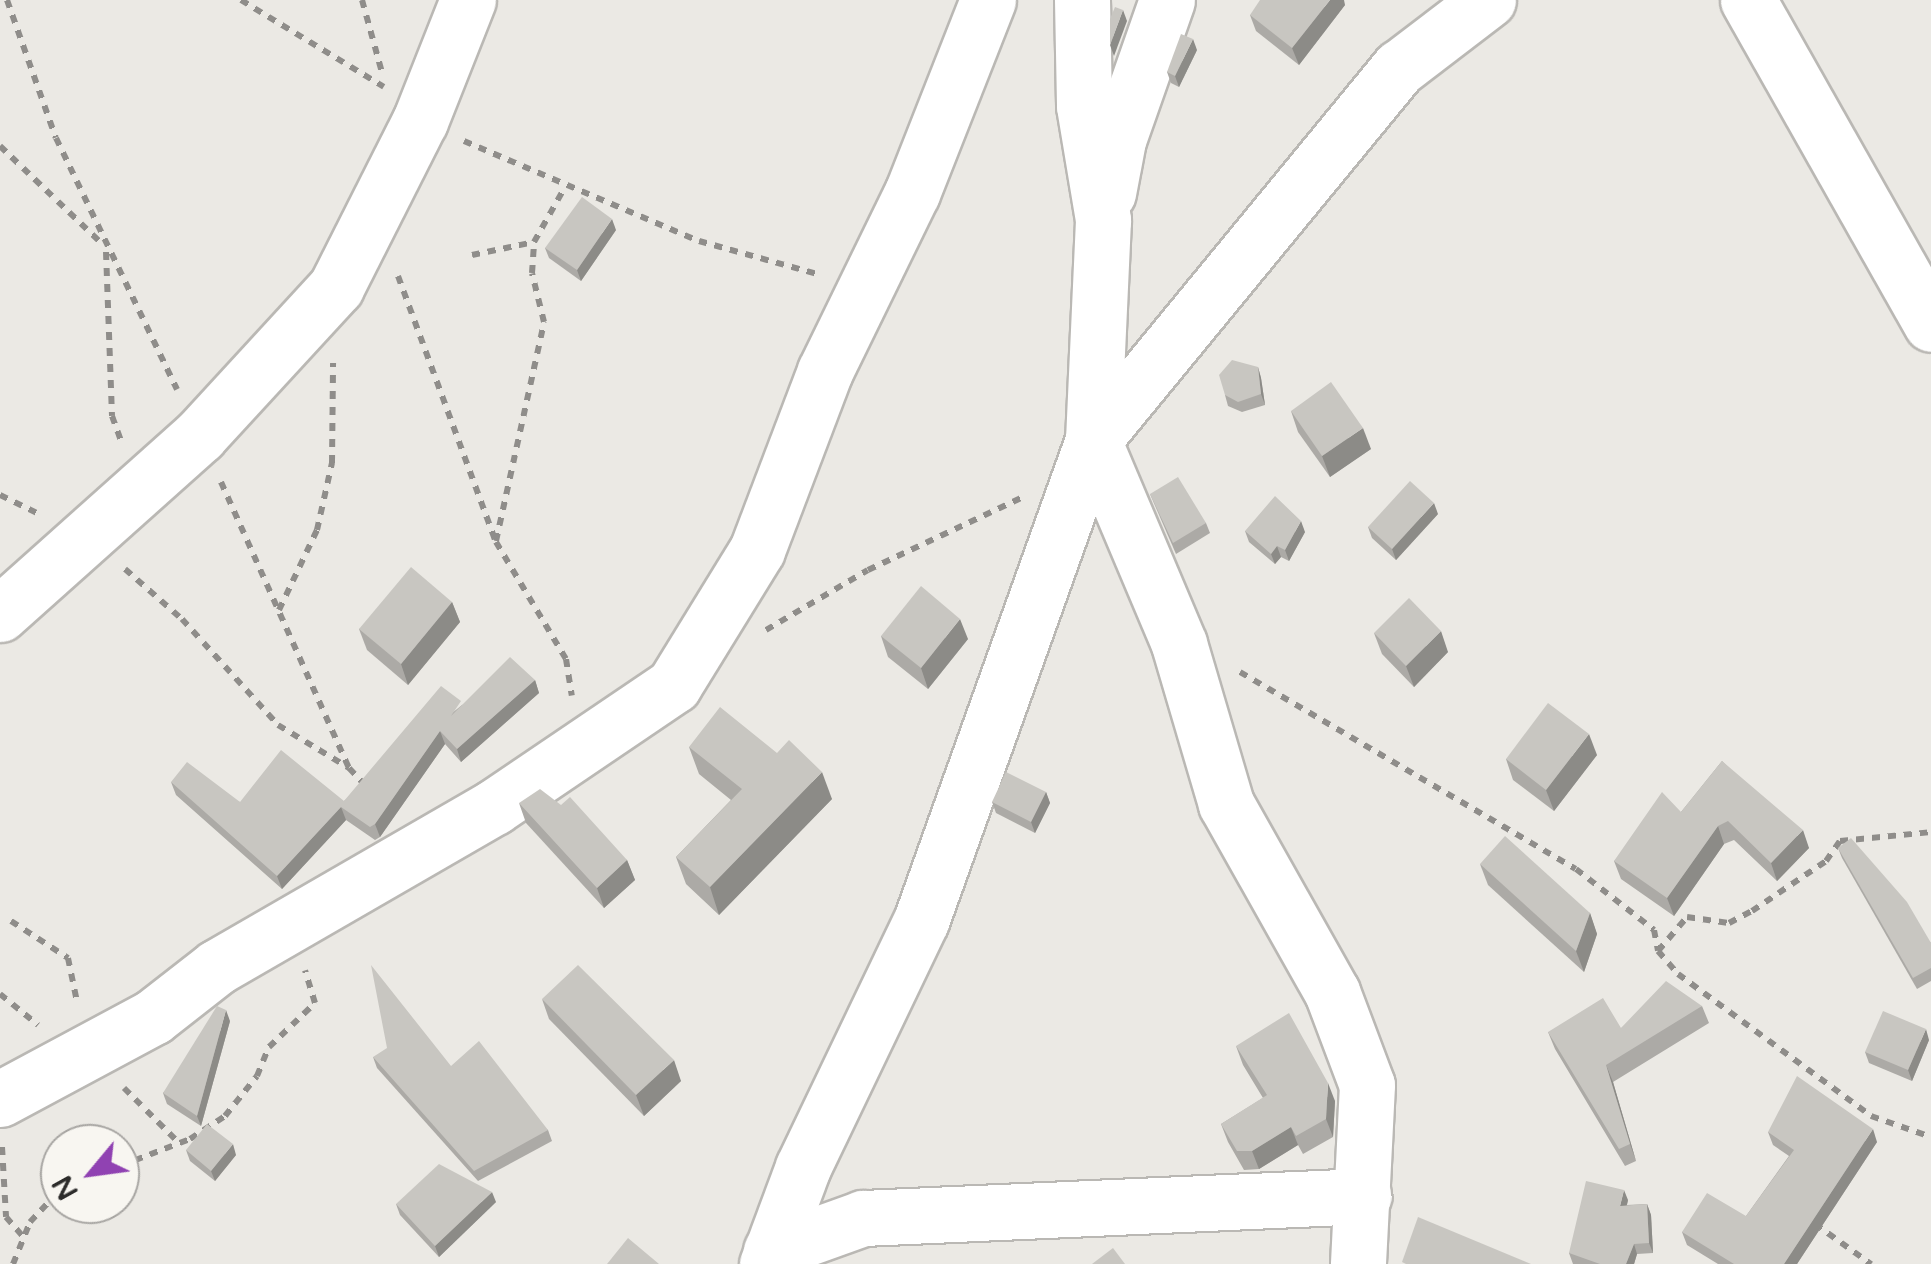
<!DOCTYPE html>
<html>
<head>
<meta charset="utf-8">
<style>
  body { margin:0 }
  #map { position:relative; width:1931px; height:1264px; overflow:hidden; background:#ebe9e4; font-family:"Varela Round",sans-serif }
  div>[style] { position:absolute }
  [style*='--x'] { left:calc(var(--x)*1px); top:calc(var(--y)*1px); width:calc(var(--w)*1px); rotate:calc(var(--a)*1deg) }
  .path>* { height:6px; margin-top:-3px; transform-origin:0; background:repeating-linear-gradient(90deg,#8f8d8a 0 8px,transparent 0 16px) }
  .roads { filter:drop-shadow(2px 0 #bab8b4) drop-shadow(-2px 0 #bab8b4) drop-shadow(0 2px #bab8b4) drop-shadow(0 -2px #bab8b4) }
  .minor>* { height:55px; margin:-27.5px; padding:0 27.5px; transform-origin:27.5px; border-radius:27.5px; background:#fff }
  .wall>* { inset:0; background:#acaaa6 }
  .shaded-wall>* { inset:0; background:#8c8b87 }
  .building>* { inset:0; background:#c8c6c1 }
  span { translate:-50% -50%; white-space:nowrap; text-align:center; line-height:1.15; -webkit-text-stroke:8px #f8f6f1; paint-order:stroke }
  .north { position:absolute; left:40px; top:1124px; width:100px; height:100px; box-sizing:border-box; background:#f8f6f1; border:2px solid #a7a5a2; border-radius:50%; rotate:241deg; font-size:28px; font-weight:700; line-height:40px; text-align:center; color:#2d2c2b }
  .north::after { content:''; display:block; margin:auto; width:35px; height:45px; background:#9042b2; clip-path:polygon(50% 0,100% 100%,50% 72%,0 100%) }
</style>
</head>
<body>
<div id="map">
  <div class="path">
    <i style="--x:7;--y:0;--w:146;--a:70.5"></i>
    <i style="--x:56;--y:138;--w:279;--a:64.3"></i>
    <i style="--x:241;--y:0;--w:167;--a:31.3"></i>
    <i style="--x:362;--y:0;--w:79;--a:74.6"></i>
    <i style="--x:464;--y:141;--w:255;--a:23.1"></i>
    <i style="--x:699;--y:241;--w:127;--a:15.6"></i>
    <i style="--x:0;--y:146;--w:139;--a:43.8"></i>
    <i style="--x:106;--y:252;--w:164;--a:87.9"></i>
    <i style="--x:112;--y:416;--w:29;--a:70"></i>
    <i style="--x:472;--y:255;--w:63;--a:-11.8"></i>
    <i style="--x:398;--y:276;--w:283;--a:69.8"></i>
    <i style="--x:496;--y:542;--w:136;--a:59.1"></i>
    <i style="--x:566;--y:659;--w:37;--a:81"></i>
    <i style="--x:221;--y:482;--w:313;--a:65.9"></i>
    <i style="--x:0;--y:495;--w:43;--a:26"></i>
    <i style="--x:496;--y:541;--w:224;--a:-77.6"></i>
    <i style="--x:544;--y:322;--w:50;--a:-103.8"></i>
    <i style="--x:532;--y:273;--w:31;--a:-86"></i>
    <i style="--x:534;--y:242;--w:63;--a:-60.6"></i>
    <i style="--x:125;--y:569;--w:76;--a:41.3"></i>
    <i style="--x:182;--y:619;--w:143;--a:47.8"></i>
    <i style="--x:278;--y:725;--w:83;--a:31.2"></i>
    <i style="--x:349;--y:768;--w:25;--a:47"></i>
    <i style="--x:279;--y:610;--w:89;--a:-64.6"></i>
    <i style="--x:317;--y:530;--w:69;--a:-77.4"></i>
    <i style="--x:332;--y:463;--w:100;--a:-89.4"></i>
    <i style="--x:766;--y:630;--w:118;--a:-30.5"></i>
    <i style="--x:868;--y:570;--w:169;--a:-25.2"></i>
    <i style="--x:1240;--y:672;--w:389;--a:30.4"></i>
    <i style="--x:1576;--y:869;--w:99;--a:38"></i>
    <i style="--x:1654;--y:930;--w:21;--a:79"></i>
    <i style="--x:1658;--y:951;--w:30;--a:49"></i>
    <i style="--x:1678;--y:974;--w:240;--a:36.3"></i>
    <i style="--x:1871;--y:1116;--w:64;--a:19.3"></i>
    <i style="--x:11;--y:921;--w:68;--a:33"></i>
    <i style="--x:68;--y:958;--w:45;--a:78.4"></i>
    <i style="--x:1658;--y:951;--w:45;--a:-49.5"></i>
    <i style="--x:1687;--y:917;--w:42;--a:8.1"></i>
    <i style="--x:1729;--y:923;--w:26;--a:-28"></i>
    <i style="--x:1752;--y:911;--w:89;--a:-34"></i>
    <i style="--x:1826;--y:861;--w:24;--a:-55"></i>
    <i style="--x:1840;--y:841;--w:91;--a:-5.6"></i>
    <i style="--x:0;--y:994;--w:49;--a:39.2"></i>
    <i style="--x:124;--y:1088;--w:78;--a:45"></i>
    <i style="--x:2;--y:1147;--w:70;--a:86.7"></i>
    <i style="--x:6;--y:1217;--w:28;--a:49"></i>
    <i style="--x:120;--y:1166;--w:75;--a:-21.1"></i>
    <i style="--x:190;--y:1139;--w:42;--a:-33.3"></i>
    <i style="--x:225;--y:1116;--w:51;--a:-51.3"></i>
    <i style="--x:257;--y:1076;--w:31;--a:-68"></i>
    <i style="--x:269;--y:1047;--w:64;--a:-43.7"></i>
    <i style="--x:315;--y:1003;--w:34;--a:-107"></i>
    <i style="--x:1815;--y:1224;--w:69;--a:35.5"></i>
    <i style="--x:13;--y:1264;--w:45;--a:-68"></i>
    <i style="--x:30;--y:1222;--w:44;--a:-46.8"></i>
  </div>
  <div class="roads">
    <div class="minor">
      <i style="--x:1082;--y:0;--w:106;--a:88.9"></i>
      <i style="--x:1084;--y:106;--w:116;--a:80.5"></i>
      <i style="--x:1103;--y:220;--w:220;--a:92.6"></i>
      <i style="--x:1093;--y:440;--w:221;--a:67.1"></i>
      <i style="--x:1179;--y:644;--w:167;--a:73.6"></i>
      <i style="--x:1226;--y:804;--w:216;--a:60.6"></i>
      <i style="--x:1332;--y:992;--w:99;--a:69.4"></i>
      <i style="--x:1367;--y:1085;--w:179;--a:92.9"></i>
      <i style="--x:1748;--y:0;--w:372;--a:60.5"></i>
      <i style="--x:1108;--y:193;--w:54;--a:-79.3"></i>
      <i style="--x:1118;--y:140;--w:148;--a:-70.7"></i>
      <i style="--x:0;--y:614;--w:268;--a:-41.8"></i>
      <i style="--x:200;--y:435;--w:201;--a:-47.4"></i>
      <i style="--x:336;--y:287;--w:186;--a:-63.2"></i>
      <i style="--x:420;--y:121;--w:130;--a:-68.4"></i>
      <i style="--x:0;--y:1099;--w:174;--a:-28.2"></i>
      <i style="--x:153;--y:1017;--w:81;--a:-38"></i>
      <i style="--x:217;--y:967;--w:320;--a:-30"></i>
      <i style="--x:494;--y:807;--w:217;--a:-34.1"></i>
      <i style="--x:674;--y:685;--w:158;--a:-58.4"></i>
      <i style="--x:757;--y:550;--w:191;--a:-69.2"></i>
      <i style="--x:825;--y:371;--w:198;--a:-64"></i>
      <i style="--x:912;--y:193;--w:207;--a:-68.5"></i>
      <i style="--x:771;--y:1251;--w:98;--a:-19.7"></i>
      <i style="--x:863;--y:1218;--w:501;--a:-2.51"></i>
      <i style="--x:767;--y:1264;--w:103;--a:-69.6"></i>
      <i style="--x:803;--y:1167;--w:273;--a:-64.4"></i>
      <i style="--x:921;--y:921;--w:511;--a:-70.32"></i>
      <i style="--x:1093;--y:440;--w:482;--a:-50.6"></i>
      <i style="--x:1399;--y:68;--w:112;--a:-37.4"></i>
    </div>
  </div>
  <div class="wall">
    <i style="clip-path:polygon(1345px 5px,1299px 65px,1256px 31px,1250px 15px)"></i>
    <i style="clip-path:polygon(1197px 50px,1179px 87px,1171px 83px,1167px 72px)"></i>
    <i style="clip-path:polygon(616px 230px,581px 281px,549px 258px,545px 248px)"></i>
    <i style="clip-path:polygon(1258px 367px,1261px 378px,1265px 405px,1242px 412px,1228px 406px,1225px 395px)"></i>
    <i style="clip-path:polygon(1291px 411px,1371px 449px,1330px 477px,1298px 432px)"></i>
    <i style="clip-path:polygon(1150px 494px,1206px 523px,1210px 533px,1176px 554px)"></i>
    <i style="clip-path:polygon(1438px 514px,1396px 560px,1372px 538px,1368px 527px)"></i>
    <i style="clip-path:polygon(1245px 531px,1305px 532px,1289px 561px,1281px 557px,1275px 564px,1249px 542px)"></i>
    <i style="clip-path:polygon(452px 602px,460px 622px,408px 685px,367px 650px,359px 629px)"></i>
    <i style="clip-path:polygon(1374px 633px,1448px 652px,1414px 687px,1382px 654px)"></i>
    <i style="clip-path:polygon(881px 636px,968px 639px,928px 689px,888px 657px)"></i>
    <i style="clip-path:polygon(535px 680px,539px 693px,461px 762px,445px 744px,380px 837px,375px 840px,346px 820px,282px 889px,176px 795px,171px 782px,240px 802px,344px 801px,462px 705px)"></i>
    <i style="clip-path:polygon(689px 747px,777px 753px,832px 799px,719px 915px,686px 884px,676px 857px,731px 800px,699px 774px)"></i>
    <i style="clip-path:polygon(1597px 755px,1554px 811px,1513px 780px,1506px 759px)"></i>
    <i style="clip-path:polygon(1722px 761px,1809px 848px,1777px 881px,1734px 840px,1724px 844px,1674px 916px,1621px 879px,1614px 861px,1681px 812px)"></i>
    <i style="clip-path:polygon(1046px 792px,1050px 803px,1035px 833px,996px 813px,992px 802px)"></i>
    <i style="clip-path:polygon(519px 803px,627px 860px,635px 880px,604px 908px,526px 823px)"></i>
    <i style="clip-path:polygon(1838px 848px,1931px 943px,1931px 981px,1917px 989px,1842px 858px)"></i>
    <i style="clip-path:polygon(1480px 864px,1590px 913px,1597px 934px,1584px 972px,1488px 885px)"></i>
    <i style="clip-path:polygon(542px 999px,681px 1081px,644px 1116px,549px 1019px)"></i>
    <i style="clip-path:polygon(1702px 1006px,1709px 1023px,1613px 1082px,1636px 1161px,1625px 1166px,1555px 1049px,1548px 1032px,1621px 1028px)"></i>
    <i style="clip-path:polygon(230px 1021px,201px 1126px,167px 1104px,163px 1093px)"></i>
    <i style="clip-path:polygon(1929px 1040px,1912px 1081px,1869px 1063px,1865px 1052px)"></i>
    <i style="clip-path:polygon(1236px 1046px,1335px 1101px,1333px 1137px,1303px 1154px,1298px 1145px,1259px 1169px,1244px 1170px,1228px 1142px,1221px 1124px,1263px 1098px,1243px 1065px)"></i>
    <i style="clip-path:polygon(373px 1057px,451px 1066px,548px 1130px,552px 1141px,478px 1181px,377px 1068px)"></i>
    <i style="clip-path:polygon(1768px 1132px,1877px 1142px,1797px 1264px,1718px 1264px,1687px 1245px,1682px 1232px,1746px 1216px,1789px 1156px,1773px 1145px)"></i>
    <i style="clip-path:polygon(186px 1150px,236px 1155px,215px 1181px,190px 1161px)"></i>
    <i style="clip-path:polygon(1628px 1200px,1627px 1205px,1647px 1204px,1651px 1215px,1653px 1253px,1637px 1254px,1634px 1264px,1573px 1264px,1569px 1253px)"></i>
    <i style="clip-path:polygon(496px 1202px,439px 1257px,400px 1215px,396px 1204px)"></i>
  </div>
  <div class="shaded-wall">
    <i style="clip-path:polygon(1330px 0,1344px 0,1345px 5px,1299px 65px,1292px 48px)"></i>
    <i style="clip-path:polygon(1123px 10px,1127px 21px,1114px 56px,1110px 45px)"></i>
    <i style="clip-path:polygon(1193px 39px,1197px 50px,1179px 87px,1175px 76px)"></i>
    <i style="clip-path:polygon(612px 219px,616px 230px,581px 281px,577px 270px)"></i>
    <i style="clip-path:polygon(1258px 367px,1261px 378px,1265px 405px,1261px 394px)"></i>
    <i style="clip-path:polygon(1363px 428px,1371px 449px,1330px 477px,1322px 456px)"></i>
    <i style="clip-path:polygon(1434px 503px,1438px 514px,1396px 560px,1392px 549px)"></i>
    <i style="clip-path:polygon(1301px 521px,1305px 532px,1289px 561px,1285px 550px)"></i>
    <i style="clip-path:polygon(1277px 546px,1281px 557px,1275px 564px,1271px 554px)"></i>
    <i style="clip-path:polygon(452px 602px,460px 622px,408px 685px,401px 664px)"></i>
    <i style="clip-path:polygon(960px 619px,968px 639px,928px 689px,921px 668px)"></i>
    <i style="clip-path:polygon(1441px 631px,1448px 652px,1414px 687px,1406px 666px)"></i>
    <i style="clip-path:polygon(535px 680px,539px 693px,461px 762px,457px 749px)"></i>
    <i style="clip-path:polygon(440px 731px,445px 744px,380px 837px,375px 824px)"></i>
    <i style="clip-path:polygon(1589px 734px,1597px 755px,1554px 811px,1546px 790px)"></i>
    <i style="clip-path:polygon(822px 772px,832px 799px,719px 915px,710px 887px)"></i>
    <i style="clip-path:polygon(1046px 792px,1050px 803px,1035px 833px,1031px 822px)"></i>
    <i style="clip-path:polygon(341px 807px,346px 820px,282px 889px,277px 876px)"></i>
    <i style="clip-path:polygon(1718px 826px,1724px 844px,1674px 916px,1667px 898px)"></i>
    <i style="clip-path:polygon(1803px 830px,1809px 848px,1777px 881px,1771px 863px)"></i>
    <i style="clip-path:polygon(627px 860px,635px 880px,604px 908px,597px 888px)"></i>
    <i style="clip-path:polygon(1590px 913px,1597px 934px,1584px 972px,1576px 951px)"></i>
    <i style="clip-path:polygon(226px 1010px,230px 1021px,201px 1126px,197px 1116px)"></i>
    <i style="clip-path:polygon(1926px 1029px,1929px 1040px,1912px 1081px,1908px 1070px)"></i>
    <i style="clip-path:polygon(674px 1060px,681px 1081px,644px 1116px,636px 1095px)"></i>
    <i style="clip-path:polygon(1606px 1065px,1613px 1082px,1636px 1161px,1630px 1144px)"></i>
    <i style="clip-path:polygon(1328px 1083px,1335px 1101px,1333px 1137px,1326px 1119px)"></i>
    <i style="clip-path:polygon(1291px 1127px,1298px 1145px,1259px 1169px,1252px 1151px)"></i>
    <i style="clip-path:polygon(1873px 1129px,1877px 1142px,1797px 1264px,1784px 1264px)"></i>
    <i style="clip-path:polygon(233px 1144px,236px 1155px,215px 1181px,211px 1171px)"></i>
    <i style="clip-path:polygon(1624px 1190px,1628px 1200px,1624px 1216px,1620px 1206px)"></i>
    <i style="clip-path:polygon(492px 1192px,496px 1202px,439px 1257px,435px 1246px)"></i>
    <i style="clip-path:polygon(1647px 1204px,1651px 1215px,1653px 1253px,1649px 1243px)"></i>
    <i style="clip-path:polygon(1634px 1244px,1637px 1254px,1634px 1264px,1626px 1264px)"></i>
  </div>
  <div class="building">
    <i style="clip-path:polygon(1260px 0,1330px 0,1292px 48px,1250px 15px)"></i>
    <i style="clip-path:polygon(1115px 7px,1123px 10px,1110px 45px,1110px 19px)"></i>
    <i style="clip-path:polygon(1181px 34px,1193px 39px,1175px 76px,1167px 72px)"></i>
    <i style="clip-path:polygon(582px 197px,612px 219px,577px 270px,545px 248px)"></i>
    <i style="clip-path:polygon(1232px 360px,1258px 367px,1261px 394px,1238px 402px,1225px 395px,1219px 375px)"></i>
    <i style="clip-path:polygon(1331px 382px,1363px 428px,1322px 456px,1291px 411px)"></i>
    <i style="clip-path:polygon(1178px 477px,1206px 523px,1173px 543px,1150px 494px)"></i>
    <i style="clip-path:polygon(1410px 481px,1434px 503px,1392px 549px,1368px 527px)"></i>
    <i style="clip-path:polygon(1275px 496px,1301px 521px,1285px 550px,1277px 546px,1271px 554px,1245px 531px)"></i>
    <i style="clip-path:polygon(411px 567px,452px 602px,401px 664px,359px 629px)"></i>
    <i style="clip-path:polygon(921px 586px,960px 619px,921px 668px,881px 636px)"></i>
    <i style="clip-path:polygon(1409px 598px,1441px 631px,1406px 666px,1374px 633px)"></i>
    <i style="clip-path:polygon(510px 657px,535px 680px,457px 749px,440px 731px,375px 824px,370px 827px,341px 807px,277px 876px,171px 782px,187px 762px,240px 802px,281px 750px,344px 801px,441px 686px,461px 701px,451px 716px)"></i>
    <i style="clip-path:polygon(1548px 703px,1589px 734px,1546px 790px,1506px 759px)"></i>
    <i style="clip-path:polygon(720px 707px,777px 753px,789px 740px,822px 772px,710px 887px,676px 857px,742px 789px,689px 747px)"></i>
    <i style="clip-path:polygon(1722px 761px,1803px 830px,1771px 863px,1728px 821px,1718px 826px,1667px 898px,1614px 861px,1662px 792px,1681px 812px)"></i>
    <i style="clip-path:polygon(1006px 772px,1046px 792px,1031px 822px,992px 802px)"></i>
    <i style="clip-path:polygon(540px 789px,561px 805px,570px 797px,627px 860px,597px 888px,519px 803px)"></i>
    <i style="clip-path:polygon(1505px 836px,1590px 913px,1576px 951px,1480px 864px)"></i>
    <i style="clip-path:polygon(1851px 838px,1907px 902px,1931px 943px,1931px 968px,1913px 978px,1838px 848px)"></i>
    <i style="clip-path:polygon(371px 965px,451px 1066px,479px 1041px,548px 1130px,474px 1171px,373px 1057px,387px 1048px)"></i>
    <i style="clip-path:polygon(578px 965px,674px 1060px,636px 1095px,542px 999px)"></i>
    <i style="clip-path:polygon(1666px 981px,1702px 1006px,1606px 1065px,1630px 1144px,1619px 1149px,1548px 1032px,1603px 998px,1621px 1028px)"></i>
    <i style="clip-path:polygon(217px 1006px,226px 1010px,197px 1116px,163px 1093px)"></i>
    <i style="clip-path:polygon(1883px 1011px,1926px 1029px,1908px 1070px,1865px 1052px)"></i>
    <i style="clip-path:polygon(1289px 1013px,1328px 1083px,1326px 1119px,1296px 1136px,1291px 1127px,1252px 1151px,1237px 1151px,1221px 1124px,1267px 1095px,1236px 1046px)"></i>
    <i style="clip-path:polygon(1797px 1076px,1873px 1129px,1784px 1264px,1734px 1264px,1682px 1232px,1707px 1193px,1746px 1216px,1794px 1150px,1768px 1132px)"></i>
    <i style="clip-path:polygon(207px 1124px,233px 1144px,211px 1171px,186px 1150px)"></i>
    <i style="clip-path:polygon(439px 1164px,492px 1192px,435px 1246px,396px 1204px)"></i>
    <i style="clip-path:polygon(1586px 1181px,1624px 1190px,1620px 1206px,1647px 1204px,1649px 1243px,1634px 1244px,1626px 1264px,1600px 1264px,1569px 1253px)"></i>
    <i style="clip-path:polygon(1418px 1217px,1531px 1264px,1406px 1264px,1402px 1262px)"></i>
    <i style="clip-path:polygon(628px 1238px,659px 1264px,607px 1264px)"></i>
    <i style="clip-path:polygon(1113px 1248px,1125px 1264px,1092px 1264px)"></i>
  </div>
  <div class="north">N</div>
</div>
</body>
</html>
